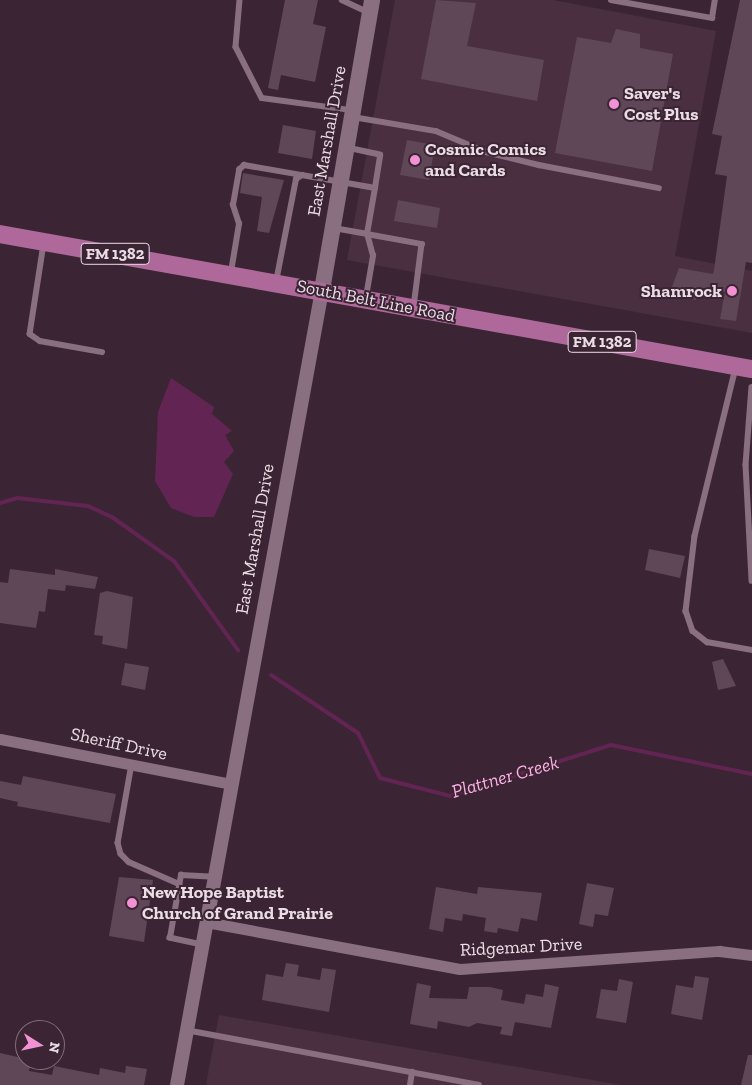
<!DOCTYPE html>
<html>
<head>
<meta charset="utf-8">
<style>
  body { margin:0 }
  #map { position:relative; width:752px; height:1085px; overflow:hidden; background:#3b2534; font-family:"Zilla Slab",serif }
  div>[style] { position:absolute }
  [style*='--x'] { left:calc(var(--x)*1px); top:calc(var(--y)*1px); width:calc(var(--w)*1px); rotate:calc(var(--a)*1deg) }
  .built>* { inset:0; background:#4a2f41 }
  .water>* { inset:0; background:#622452 }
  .stream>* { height:4px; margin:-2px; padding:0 2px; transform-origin:2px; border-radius:2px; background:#622452 }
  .building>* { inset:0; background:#5f4757 }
  .service>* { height:5.5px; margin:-2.75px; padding:0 2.75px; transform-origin:2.75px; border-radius:2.75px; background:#896f80 }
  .minor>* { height:11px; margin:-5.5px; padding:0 5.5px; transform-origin:5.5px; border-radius:5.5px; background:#896f80 }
  .tertiary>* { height:14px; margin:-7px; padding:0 7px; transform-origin:7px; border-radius:7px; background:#896f80 }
  .secondary>* { height:16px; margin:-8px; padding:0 8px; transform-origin:8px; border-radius:8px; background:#896f80 }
  .primary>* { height:18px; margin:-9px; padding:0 9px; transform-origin:9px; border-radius:9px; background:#af689a }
  .dots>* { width:14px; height:14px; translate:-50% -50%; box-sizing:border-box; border:2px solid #3b2534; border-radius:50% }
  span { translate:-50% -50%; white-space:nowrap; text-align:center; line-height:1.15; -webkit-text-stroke:4px #3b2534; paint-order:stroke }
  .shield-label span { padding:1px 4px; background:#3b2534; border:1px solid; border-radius:4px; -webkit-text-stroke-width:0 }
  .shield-label { font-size:16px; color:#ebdde6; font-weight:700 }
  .poi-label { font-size:18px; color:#ebdde6; font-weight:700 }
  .left { translate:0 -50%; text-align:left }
  .right { translate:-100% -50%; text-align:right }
  .street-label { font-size:18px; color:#ebdde6 }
  .water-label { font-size:19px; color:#feb1e5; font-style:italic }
  .north { position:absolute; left:15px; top:1020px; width:50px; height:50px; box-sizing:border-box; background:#3b2534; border:1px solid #816f7b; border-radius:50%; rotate:100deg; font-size:14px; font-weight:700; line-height:20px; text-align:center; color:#ebdde6 }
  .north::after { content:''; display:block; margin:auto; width:18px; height:22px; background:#f391d5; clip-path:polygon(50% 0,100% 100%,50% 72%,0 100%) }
</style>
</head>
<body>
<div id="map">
  <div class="built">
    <i style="clip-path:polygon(395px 0,553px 0,716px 31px,675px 256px,752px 271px,752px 333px,347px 260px)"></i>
    <i style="clip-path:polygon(219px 1015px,621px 1085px,206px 1085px)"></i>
  </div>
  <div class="water">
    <i style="clip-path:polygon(171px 378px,214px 407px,212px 414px,232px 431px,225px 435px,234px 451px,224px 462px,233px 474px,214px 517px,194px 517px,171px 508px,155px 481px,158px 412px)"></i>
  </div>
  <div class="stream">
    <i style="--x:0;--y:503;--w:18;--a:-16"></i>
    <i style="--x:17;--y:498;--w:71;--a:6.4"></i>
    <i style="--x:88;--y:506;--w:26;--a:25"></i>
    <i style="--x:112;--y:517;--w:76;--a:35.4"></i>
    <i style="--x:174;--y:561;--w:110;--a:54.3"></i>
    <i style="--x:271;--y:675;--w:105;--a:33.7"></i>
    <i style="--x:358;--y:733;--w:50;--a:63.9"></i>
    <i style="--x:380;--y:778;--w:72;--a:14.4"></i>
    <i style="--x:450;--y:796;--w:169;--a:-17.6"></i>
    <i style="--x:611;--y:745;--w:144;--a:11.6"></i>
  </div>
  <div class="building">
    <i style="clip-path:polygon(285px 0,318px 0,313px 24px,326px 27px,315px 82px,281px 75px,278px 90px,268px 88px)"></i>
    <i style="clip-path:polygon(436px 0,476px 3px,467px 46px,544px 60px,537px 101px,421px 79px)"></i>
    <i style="clip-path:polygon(740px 0,752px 0,752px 263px,746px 262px,736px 321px,720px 319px,725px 292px,698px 287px,696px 300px,669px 295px,679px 268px,713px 274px,714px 270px,727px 176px,715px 174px,722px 136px,712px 134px)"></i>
    <i style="clip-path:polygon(616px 29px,640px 34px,640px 48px,673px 54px,652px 171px,555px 153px,577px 37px,611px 43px)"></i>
    <i style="clip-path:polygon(283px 125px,316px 131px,312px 159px,278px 153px)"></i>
    <i style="clip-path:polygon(407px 140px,435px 145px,429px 180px,400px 175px)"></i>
    <i style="clip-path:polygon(243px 173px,284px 180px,269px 233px,257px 231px,262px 197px,240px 193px)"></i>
    <i style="clip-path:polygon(398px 200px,440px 208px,437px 228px,394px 221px)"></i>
    <i style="clip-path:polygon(649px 549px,685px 556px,680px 578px,645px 570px)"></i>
    <i style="clip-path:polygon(10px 569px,55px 575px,55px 569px,98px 577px,95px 589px,66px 585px,65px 591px,48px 589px,45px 612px,39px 611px,36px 628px,0 623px,0 582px,8px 583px)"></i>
    <i style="clip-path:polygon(107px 591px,133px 597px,127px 649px,102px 644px,103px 636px,94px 635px,100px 593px)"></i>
    <i style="clip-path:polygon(723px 659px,736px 686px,718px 690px,712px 662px)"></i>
    <i style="clip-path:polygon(125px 663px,149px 667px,145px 690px,121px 685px)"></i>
    <i style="clip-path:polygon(23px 776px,116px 794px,110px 823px,17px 806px,18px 802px,0 798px,0 781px,21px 785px)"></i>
    <i style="clip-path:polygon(119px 877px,153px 880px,144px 942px,109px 936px)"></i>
    <i style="clip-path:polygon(587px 883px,614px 888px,608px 916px,595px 914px,593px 927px,579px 924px)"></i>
    <i style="clip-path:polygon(436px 887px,477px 894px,478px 887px,542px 893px,537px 921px,521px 918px,518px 932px,498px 928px,497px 933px,484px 931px,486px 918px,463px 914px,462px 921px,445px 918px,443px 932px,429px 929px)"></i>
    <i style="clip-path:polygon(286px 963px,299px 965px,297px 976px,320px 980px,322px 968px,336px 970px,329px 1012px,262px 1000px,266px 974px,283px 977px)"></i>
    <i style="clip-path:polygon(695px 976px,709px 978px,702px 1020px,671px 1014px,676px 985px,693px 988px)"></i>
    <i style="clip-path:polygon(619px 979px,633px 982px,626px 1023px,596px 1018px,601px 989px,617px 991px)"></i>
    <i style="clip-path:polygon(417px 983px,431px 986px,429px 998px,467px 999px,469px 987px,490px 987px,503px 990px,501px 1000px,524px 1004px,526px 994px,543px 997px,545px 984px,559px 987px,551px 1028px,515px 1022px,512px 1036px,500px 1034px,502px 1027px,477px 1023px,469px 1027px,438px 1021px,437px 1029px,410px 1024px)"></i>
    <i style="clip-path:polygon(0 1053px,31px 1060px,29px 1071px,52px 1075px,54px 1066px,99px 1075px,100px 1068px,125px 1073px,126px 1066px,147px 1069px,144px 1085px,0 1085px)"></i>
    <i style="clip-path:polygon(748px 1055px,752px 1055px,752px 1085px,741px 1085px)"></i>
  </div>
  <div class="service">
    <i style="--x:240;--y:0;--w:47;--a:94.9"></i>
    <i style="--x:236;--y:47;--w:57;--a:63"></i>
    <i style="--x:262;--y:98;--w:90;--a:7.7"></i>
    <i style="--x:342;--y:0;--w:29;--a:25"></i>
    <i style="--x:611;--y:0;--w:103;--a:10.1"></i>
    <i style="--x:712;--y:18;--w:18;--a:-81"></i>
    <i style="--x:353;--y:117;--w:84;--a:9.6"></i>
    <i style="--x:436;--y:131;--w:54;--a:22.8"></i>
    <i style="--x:486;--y:152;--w:55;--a:13.8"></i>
    <i style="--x:539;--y:165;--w:122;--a:10.9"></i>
    <i style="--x:334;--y:228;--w:34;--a:10"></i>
    <i style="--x:367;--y:234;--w:47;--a:-80.1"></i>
    <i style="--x:367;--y:234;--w:56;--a:10.3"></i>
    <i style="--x:422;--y:244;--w:64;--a:97.2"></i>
    <i style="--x:44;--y:244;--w:91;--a:98.8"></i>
    <i style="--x:30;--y:334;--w:12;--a:35"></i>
    <i style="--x:40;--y:341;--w:63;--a:10.1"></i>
    <i style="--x:231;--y:272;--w:49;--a:-80.5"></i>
    <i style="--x:239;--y:224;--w:20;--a:-108"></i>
    <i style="--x:233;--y:205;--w:36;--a:-80"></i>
    <i style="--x:239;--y:170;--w:7;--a:-45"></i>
    <i style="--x:244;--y:165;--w:59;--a:9.8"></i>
    <i style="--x:276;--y:282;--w:105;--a:-79"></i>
    <i style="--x:296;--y:179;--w:7;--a:-34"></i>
    <i style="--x:302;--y:175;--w:74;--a:10.1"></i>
    <i style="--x:375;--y:188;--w:33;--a:-81"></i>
    <i style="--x:380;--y:155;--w:33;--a:-168"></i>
    <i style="--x:366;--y:297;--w:42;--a:-80.3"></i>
    <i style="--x:373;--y:256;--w:23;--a:-105"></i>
    <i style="--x:736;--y:368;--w:173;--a:103.7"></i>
    <i style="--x:695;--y:536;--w:76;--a:96.8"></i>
    <i style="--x:686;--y:611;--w:21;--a:71"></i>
    <i style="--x:693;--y:631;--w:18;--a:38"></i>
    <i style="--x:707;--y:642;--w:46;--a:10.1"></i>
    <i style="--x:752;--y:387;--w:78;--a:94.4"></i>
    <i style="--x:746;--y:465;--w:116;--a:87"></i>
    <i style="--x:132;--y:764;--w:80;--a:100"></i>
    <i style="--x:118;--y:843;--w:11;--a:75"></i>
    <i style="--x:121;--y:854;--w:11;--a:45"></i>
    <i style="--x:129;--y:862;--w:55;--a:23.7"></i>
    <i style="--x:202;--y:945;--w:33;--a:-168"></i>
    <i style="--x:170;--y:938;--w:64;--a:-80.1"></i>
    <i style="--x:181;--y:875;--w:33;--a:3"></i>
    <i style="--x:186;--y:1030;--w:298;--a:10.6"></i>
    <i style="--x:410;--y:1085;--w:13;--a:-81"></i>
  </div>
  <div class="minor">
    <i style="--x:0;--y:739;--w:235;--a:11"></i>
    <i style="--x:206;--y:922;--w:258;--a:10.5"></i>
    <i style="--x:460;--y:969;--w:260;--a:-4"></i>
    <i style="--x:719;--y:951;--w:33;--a:7"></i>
  </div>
  <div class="tertiary">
    <i style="--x:177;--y:1085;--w:808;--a:-79.66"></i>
  </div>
  <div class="secondary">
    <i style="--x:322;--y:290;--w:294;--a:-80.2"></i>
  </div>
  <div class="primary">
    <i style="--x:0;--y:234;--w:764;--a:10.18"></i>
  </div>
  <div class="dots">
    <i style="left:614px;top:104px;background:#f391d5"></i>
    <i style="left:415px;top:160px;background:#f391d5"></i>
    <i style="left:732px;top:291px;background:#f391d5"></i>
    <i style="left:132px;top:903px;background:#f391d5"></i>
  </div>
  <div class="shield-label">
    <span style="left:115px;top:254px">FM 1382</span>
    <span style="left:602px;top:342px">FM 1382</span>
  </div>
  <div class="poi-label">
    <span class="left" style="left:624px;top:104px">Saver's<br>Cost Plus</span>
    <span class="left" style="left:425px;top:160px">Cosmic Comics<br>and Cards</span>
    <span class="right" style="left:722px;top:291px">Shamrock</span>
    <span class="left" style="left:142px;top:903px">New Hope Baptist<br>Church of Grand Prairie</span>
  </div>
  <div class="street-label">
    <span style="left:327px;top:141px;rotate:-80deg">East Marshall Drive</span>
    <span style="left:376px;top:301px;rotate:11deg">South Belt Line Road</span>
    <span style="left:255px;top:539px;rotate:-80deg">East Marshall Drive</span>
    <span style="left:119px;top:744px;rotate:12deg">Sheriff Drive</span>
    <span style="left:521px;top:947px;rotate:-3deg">Ridgemar Drive</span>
  </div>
  <div class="water-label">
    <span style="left:505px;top:777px;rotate:-16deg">Plattner Creek</span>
  </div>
  <div class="north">N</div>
</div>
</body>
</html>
